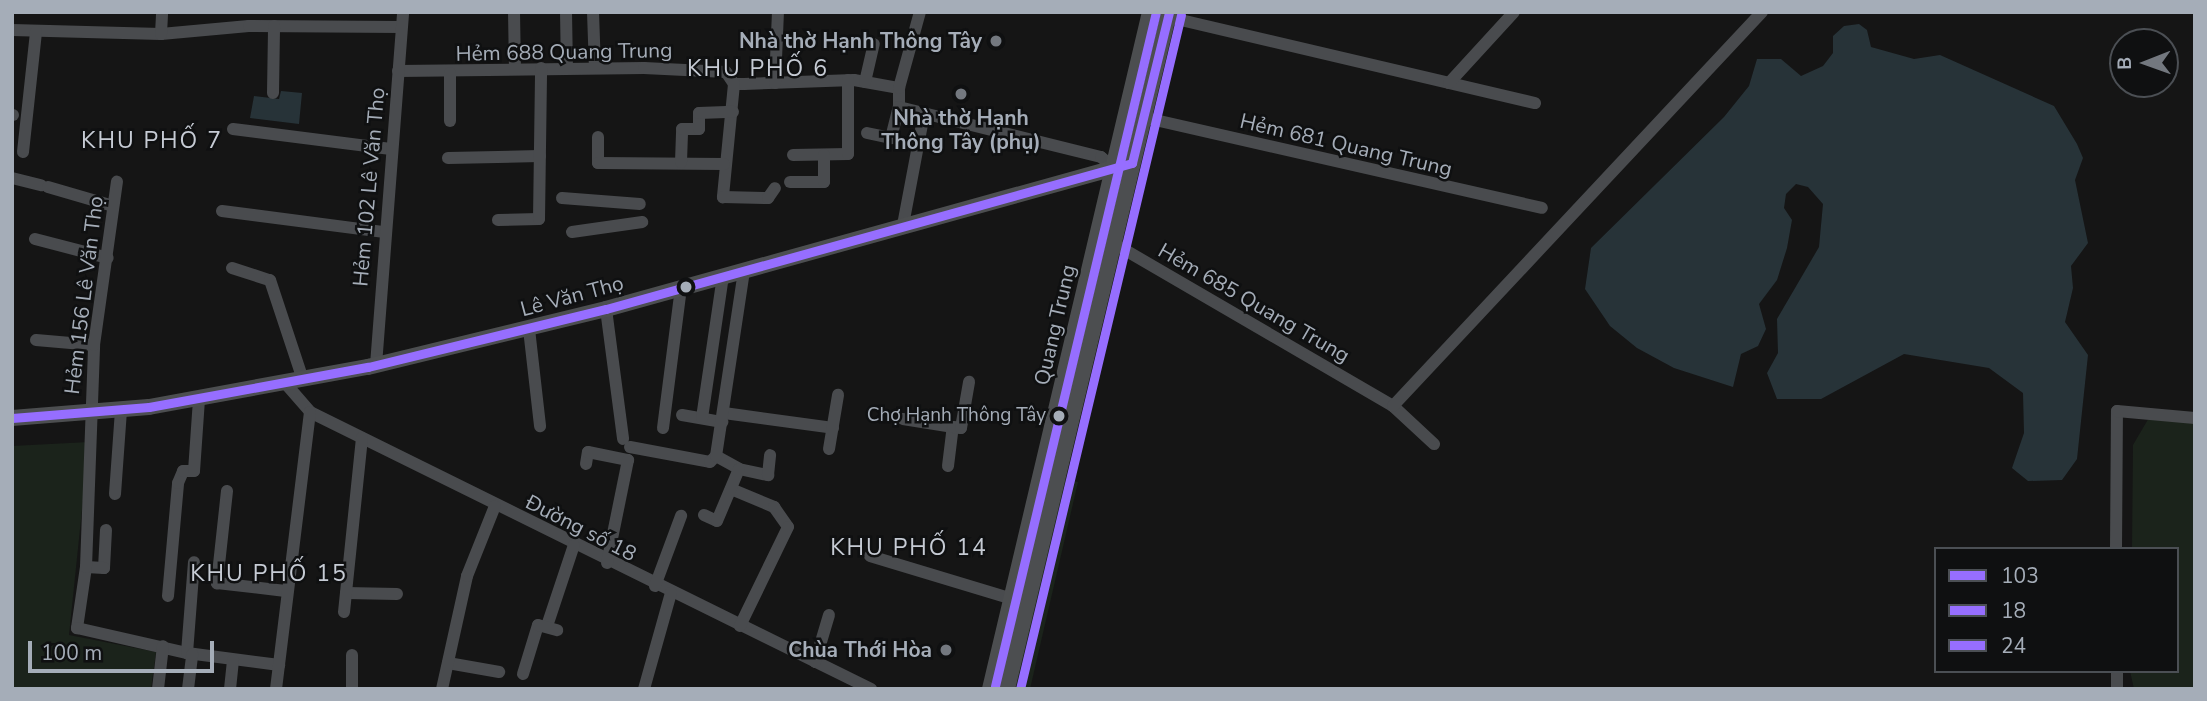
<!DOCTYPE html>
<html>
<head>
<meta charset="utf-8">
<style>
  body { margin:0 }
  #map { position:relative; width:2207px; height:701px; overflow:hidden; background:#151515; font-family:"Nunito Sans",sans-serif }
  div>[style] { position:absolute }
  [style*='--x'] { left:calc(var(--x)*1px); top:calc(var(--y)*1px); width:calc(var(--w)*1px); rotate:calc(var(--a)*1deg) }
  .green>* { inset:0; background:#1b231b }
  .water>* { inset:0; background:#273338 }
  .minor>* { height:12px; margin:-6px; padding:0 6px; transform-origin:6px; border-radius:6px; background:#494b4e }
  .major>* { height:16px; margin:-8px; padding:0 8px; transform-origin:8px; border-radius:8px; background:#4c4e50 }
  .bus-1>* { height:9px; margin:-4.5px; padding:0 4.5px; transform-origin:4.5px; border-radius:4.5px; background:#966eff }
  .bus-2>* { height:9px; margin:-4.5px; padding:0 4.5px; transform-origin:4.5px; border-radius:4.5px; background:#966eff }
  .bus-3>* { height:9px; margin:-4.5px; padding:0 4.5px; transform-origin:4.5px; border-radius:4.5px; background:#966eff }
  .dots>* { width:19px; height:19px; translate:-50% -50%; box-sizing:border-box; border:4px solid #0f1011; border-radius:50% }
  span { translate:-50% -50%; white-space:nowrap; text-align:center; line-height:1.15; -webkit-text-stroke:5px #0f1011; paint-order:stroke }
  .bus-label { font-size:19px; color:#a5adb8 }
  .right { translate:-100% -50%; text-align:right }
  .poi-label { font-size:21px; color:#a5adb8; font-weight:700 }
  .street-label { font-size:21px; color:#a5adb8 }
  .neighbourhood-label { font-size:23px; color:#c6cbd4; letter-spacing:2px }
  .frame { position:absolute; inset:0; border:14px solid #a5adb8; pointer-events:none }
  .legend { position:absolute; left:1934px; top:547px; width:245px; height:126px; box-sizing:border-box; background:#0f1011; border:2px solid #4b4f54; margin:0; padding:9px 12px; list-style:none; font-size:21px; color:#a5adb8 }
  .legend li { display:flex; align-items:center; gap:14px; height:35px }
  .legend b { width:35px; border:2px solid #4b4f54 }
  .north { position:absolute; left:2109px; top:28px; width:70px; height:70px; box-sizing:border-box; background:#0f1011; border:2px solid #4b4f54; border-radius:50%; rotate:269deg; font-size:19px; font-weight:700; line-height:28px; text-align:center; color:#a5adb8 }
  .north::after { content:''; display:block; margin:auto; width:24px; height:32px; background:#73787f; clip-path:polygon(50% 0,100% 100%,50% 72%,0 100%) }
  .scale { position:absolute; left:28px; top:641px; width:186px; height:32px; box-sizing:border-box; border:4px solid #a5adb8; border-top:0; padding-left:9px; font-size:21px; line-height:24px; white-space:nowrap; color:#a5adb8; -webkit-text-stroke:5px #0f1011; paint-order:stroke }
</style>
</head>
<body>
<div id="map">
  <div class="green">
    <i style="clip-path:polygon(2150px 416px,2195px 421px,2195px 689px,2134px 689px,2130px 671px,2177px 671px,2177px 549px,2132px 549px,2133px 445px)"></i>
    <i style="clip-path:polygon(89px 442px,69px 635px,156px 652px,151px 689px,12px 689px,12px 446px)"></i>
    <i style="clip-path:polygon(1065px 479px,1078px 482px,1030px 689px,1014px 689px)"></i>
  </div>
  <div class="water">
    <i style="clip-path:polygon(1859px 24px,1867px 30px,1871px 47px,1914px 59px,1940px 55px,2054px 106px,2077px 144px,2083px 158px,2075px 180px,2088px 243px,2071px 266px,2073px 288px,2065px 322px,2088px 355px,2077px 459px,2062px 480px,2028px 481px,2012px 468px,2024px 433px,2023px 393px,1989px 368px,1904px 354px,1821px 399px,1777px 399px,1767px 373px,1778px 353px,1777px 319px,1819px 247px,1823px 204px,1808px 187px,1796px 184px,1786px 194px,1784px 208px,1792px 220px,1787px 248px,1777px 280px,1759px 304px,1766px 329px,1758px 346px,1741px 354px,1733px 387px,1674px 368px,1637px 348px,1610px 326px,1585px 289px,1591px 248px,1724px 117px,1749px 86px,1757px 59px,1781px 59px,1801px 76px,1823px 66px,1833px 53px,1833px 36px,1844px 26px)"></i>
    <i style="clip-path:polygon(281px 91px,302px 93px,299px 124px,250px 118px,254px 96px,279px 99px)"></i>
  </div>
  <div class="minor">
    <i style="--x:514;--y:12;--w:56;--a:89"></i>
    <i style="--x:566;--y:12;--w:55;--a:89"></i>
    <i style="--x:593;--y:12;--w:56;--a:88"></i>
    <i style="--x:1168;--y:17;--w:377;--a:13.2"></i>
    <i style="--x:12;--y:30;--w:149;--a:1.5"></i>
    <i style="--x:161;--y:34;--w:88;--a:-5.2"></i>
    <i style="--x:249;--y:26;--w:152;--a:0.4"></i>
    <i style="--x:161;--y:34;--w:22;--a:-87"></i>
    <i style="--x:398;--y:71;--w:246;--a:-0.7"></i>
    <i style="--x:644;--y:68;--w:82;--a:2.8"></i>
    <i style="--x:726;--y:72;--w:14;--a:56"></i>
    <i style="--x:734;--y:84;--w:10;--a:0"></i>
    <i style="--x:744;--y:84;--w:110;--a:-2.1"></i>
    <i style="--x:854;--y:80;--w:46;--a:10.1"></i>
    <i style="--x:899;--y:88;--w:19;--a:90"></i>
    <i style="--x:899;--y:107;--w:208;--a:13.9"></i>
    <i style="--x:1101;--y:157;--w:16;--a:40"></i>
    <i style="--x:450;--y:73;--w:48;--a:90"></i>
    <i style="--x:865;--y:82;--w:39;--a:-77"></i>
    <i style="--x:775;--y:83;--w:71;--a:-87.6"></i>
    <i style="--x:1449;--y:83;--w:96;--a:-47.5"></i>
    <i style="--x:734;--y:84;--w:114;--a:95.6"></i>
    <i style="--x:723;--y:197;--w:45;--a:1.3"></i>
    <i style="--x:768;--y:198;--w:12;--a:-55"></i>
    <i style="--x:899;--y:88;--w:79;--a:-74.6"></i>
    <i style="--x:273;--y:93;--w:67;--a:-89.1"></i>
    <i style="--x:12;--y:115;--w:1;--a:0"></i>
    <i style="--x:1142;--y:117;--w:410;--a:12.8"></i>
    <i style="--x:233;--y:129;--w:159;--a:7.2"></i>
    <i style="--x:867;--y:133;--w:25;--a:12"></i>
    <i style="--x:891;--y:138;--w:32;--a:-76"></i>
    <i style="--x:598;--y:137;--w:26;--a:90"></i>
    <i style="--x:598;--y:163;--w:126;--a:0.5"></i>
    <i style="--x:23;--y:152;--w:121;--a:-83.8"></i>
    <i style="--x:793;--y:155;--w:55;--a:-1"></i>
    <i style="--x:848;--y:154;--w:74;--a:-90"></i>
    <i style="--x:448;--y:158;--w:92;--a:-1.2"></i>
    <i style="--x:681;--y:162;--w:33;--a:-88"></i>
    <i style="--x:682;--y:129;--w:17;--a:0"></i>
    <i style="--x:699;--y:129;--w:16;--a:-90"></i>
    <i style="--x:699;--y:113;--w:34;--a:-2"></i>
    <i style="--x:12;--y:178;--w:30;--a:14"></i>
    <i style="--x:790;--y:182;--w:34;--a:0"></i>
    <i style="--x:824;--y:182;--w:27;--a:-90"></i>
    <i style="--x:48;--y:187;--w:68;--a:16.3"></i>
    <i style="--x:562;--y:198;--w:78;--a:4.4"></i>
    <i style="--x:222;--y:211;--w:162;--a:7.4"></i>
    <i style="--x:498;--y:220;--w:41;--a:-1.4"></i>
    <i style="--x:539;--y:219;--w:151;--a:-89.2"></i>
    <i style="--x:903;--y:225;--w:113;--a:-79.3"></i>
    <i style="--x:572;--y:232;--w:71;--a:-8.1"></i>
    <i style="--x:35;--y:239;--w:75;--a:14.6"></i>
    <i style="--x:1113;--y:243;--w:324;--a:30.2"></i>
    <i style="--x:1393;--y:406;--w:56;--a:42.8"></i>
    <i style="--x:232;--y:268;--w:40;--a:18"></i>
    <i style="--x:270;--y:280;--w:105;--a:71.7"></i>
    <i style="--x:606;--y:309;--w:131;--a:82.5"></i>
    <i style="--x:529;--y:329;--w:98;--a:83.5"></i>
    <i style="--x:36;--y:340;--w:58;--a:4.9"></i>
    <i style="--x:376;--y:365;--w:354;--a:-85.6"></i>
    <i style="--x:286;--y:384;--w:37;--a:49"></i>
    <i style="--x:310;--y:412;--w:626;--a:26.28"></i>
    <i style="--x:1393;--y:406;--w:540;--a:-46.88"></i>
    <i style="--x:724;--y:413;--w:110;--a:7.8"></i>
    <i style="--x:682;--y:415;--w:41;--a:9.9"></i>
    <i style="--x:702;--y:418;--w:144;--a:-81.6"></i>
    <i style="--x:903;--y:419;--w:51;--a:9.1"></i>
    <i style="--x:663;--y:428;--w:141;--a:-82.7"></i>
    <i style="--x:630;--y:447;--w:81;--a:10.6"></i>
    <i style="--x:710;--y:462;--w:8;--a:-45"></i>
    <i style="--x:716;--y:456;--w:26;--a:29"></i>
    <i style="--x:739;--y:469;--w:30;--a:12"></i>
    <i style="--x:768;--y:475;--w:20;--a:-84"></i>
    <i style="--x:829;--y:449;--w:55;--a:-80.5"></i>
    <i style="--x:716;--y:456;--w:188;--a:-81.4"></i>
    <i style="--x:586;--y:464;--w:12;--a:-81"></i>
    <i style="--x:588;--y:452;--w:41;--a:11.3"></i>
    <i style="--x:628;--y:460;--w:105;--a:101.5"></i>
    <i style="--x:948;--y:466;--w:39;--a:-83"></i>
    <i style="--x:953;--y:427;--w:8;--a:7"></i>
    <i style="--x:961;--y:428;--w:47;--a:-80.1"></i>
    <i style="--x:731;--y:489;--w:47;--a:22.7"></i>
    <i style="--x:774;--y:507;--w:24;--a:55"></i>
    <i style="--x:788;--y:527;--w:110;--a:115.9"></i>
    <i style="--x:227;--y:491;--w:93;--a:96.2"></i>
    <i style="--x:217;--y:583;--w:69;--a:6.6"></i>
    <i style="--x:115;--y:494;--w:84;--a:-85.9"></i>
    <i style="--x:704;--y:515;--w:14;--a:25"></i>
    <i style="--x:717;--y:521;--w:56;--a:-67.1"></i>
    <i style="--x:106;--y:530;--w:38;--a:93"></i>
    <i style="--x:104;--y:568;--w:18;--a:-177"></i>
    <i style="--x:86;--y:567;--w:62;--a:98.4"></i>
    <i style="--x:77;--y:628;--w:113;--a:12.8"></i>
    <i style="--x:187;--y:653;--w:93;--a:7.4"></i>
    <i style="--x:2116;--y:549;--w:138;--a:-89.6"></i>
    <i style="--x:2117;--y:411;--w:78;--a:5.1"></i>
    <i style="--x:870;--y:556;--w:148;--a:16.8"></i>
    <i style="--x:86;--y:567;--w:222;--a:-87.9"></i>
    <i style="--x:94;--y:345;--w:165;--a:-82"></i>
    <i style="--x:655;--y:586;--w:75;--a:-69.6"></i>
    <i style="--x:346;--y:593;--w:51;--a:1.1"></i>
    <i style="--x:168;--y:596;--w:113;--a:-84.9"></i>
    <i style="--x:178;--y:483;--w:13;--a:-67"></i>
    <i style="--x:183;--y:471;--w:11;--a:0"></i>
    <i style="--x:194;--y:471;--w:71;--a:-86"></i>
    <i style="--x:344;--y:612;--w:175;--a:-84.1"></i>
    <i style="--x:547;--y:626;--w:85;--a:-71.6"></i>
    <i style="--x:187;--y:653;--w:91;--a:-85.6"></i>
    <i style="--x:352;--y:655;--w:34;--a:90"></i>
    <i style="--x:815;--y:662;--w:49;--a:-73.4"></i>
    <i style="--x:448;--y:663;--w:52;--a:10"></i>
    <i style="--x:2117;--y:671;--w:18;--a:90"></i>
    <i style="--x:523;--y:674;--w:51;--a:-73"></i>
    <i style="--x:538;--y:625;--w:20;--a:15"></i>
    <i style="--x:158;--y:689;--w:43;--a:-83.4"></i>
    <i style="--x:188;--y:689;--w:35;--a:-83"></i>
    <i style="--x:230;--y:689;--w:29;--a:-84"></i>
    <i style="--x:276;--y:689;--w:279;--a:-83"></i>
    <i style="--x:442;--y:689;--w:116;--a:-77.5"></i>
    <i style="--x:467;--y:576;--w:75;--a:-68.2"></i>
    <i style="--x:644;--y:689;--w:100;--a:-74.3"></i>
  </div>
  <div class="major">
    <i style="--x:12;--y:418;--w:137;--a:-4.6"></i>
    <i style="--x:149;--y:407;--w:223;--a:-10.4"></i>
    <i style="--x:368;--y:367;--w:245;--a:-13.7"></i>
    <i style="--x:606;--y:309;--w:546;--a:-15.51"></i>
    <i style="--x:990;--y:689;--w:696;--a:-76.7"></i>
    <i style="--x:1007;--y:689;--w:696;--a:-76.54"></i>
  </div>
  <div class="bus-1">
    <i style="--x:12;--y:418;--w:137;--a:-4.6"></i>
    <i style="--x:149;--y:407;--w:223;--a:-10.4"></i>
    <i style="--x:368;--y:367;--w:245;--a:-13.7"></i>
    <i style="--x:606;--y:309;--w:546;--a:-15.51"></i>
    <i style="--x:1132;--y:163;--w:155;--a:-76.2"></i>
  </div>
  <div class="bus-2">
    <i style="--x:1020;--y:689;--w:693;--a:-76.57"></i>
  </div>
  <div class="bus-3">
    <i style="--x:995;--y:686;--w:693;--a:-76.57"></i>
  </div>
  <div class="dots">
    <i style="left:996px;top:41px;background:#73787f"></i>
    <i style="left:961px;top:94px;background:#73787f"></i>
    <i style="left:686px;top:287px;background:#a5adb8"></i>
    <i style="left:1059px;top:416px;background:#a5adb8"></i>
    <i style="left:946px;top:650px;background:#73787f"></i>
  </div>
  <div class="bus-label">
    <span class="right" style="left:1046px;top:416px">Chợ Hạnh Thông Tây</span>
  </div>
  <div class="poi-label">
    <span class="right" style="left:982px;top:41px">Nhà thờ Hạnh Thông Tây</span>
    <span style="left:961px;top:130px">Nhà thờ Hạnh<br>Thông Tây (phụ)</span>
    <span class="right" style="left:932px;top:650px">Chùa Thới Hòa</span>
  </div>
  <div class="street-label">
    <span style="left:564px;top:52px;rotate:-1deg">Hẻm 688 Quang Trung</span>
    <span style="left:1346px;top:145px;rotate:13deg">Hẻm 681 Quang Trung</span>
    <span style="left:369px;top:187px;rotate:-85deg">Hẻm 102 Lê Văn Thọ</span>
    <span style="left:84px;top:295px;rotate:-83deg">Hẻm 156 Lê Văn Thọ</span>
    <span style="left:572px;top:296px;rotate:-15deg">Lê Văn Thọ</span>
    <span style="left:1254px;top:303px;rotate:30deg">Hẻm 685 Quang Trung</span>
    <span style="left:1055px;top:325px;rotate:-77deg">Quang Trung</span>
    <span style="left:581px;top:528px;rotate:27deg">Đường số 18</span>
  </div>
  <div class="neighbourhood-label">
    <span style="left:758px;top:69px">KHU PHỐ 6</span>
    <span style="left:152px;top:141px">KHU PHỐ 7</span>
    <span style="left:909px;top:548px">KHU PHỐ 14</span>
    <span style="left:269px;top:574px">KHU PHỐ 15</span>
  </div>
  <div class="frame"></div>
  <ul class="legend">
  <li><b style="height:9px;background:#966eff"></b>103</li>
  <li><b style="height:9px;background:#966eff"></b>18</li>
  <li><b style="height:9px;background:#966eff"></b>24</li>
  </ul>
  <div class="north">B</div>
  <div class="scale">100 m</div>
</div>
</body>
</html>
